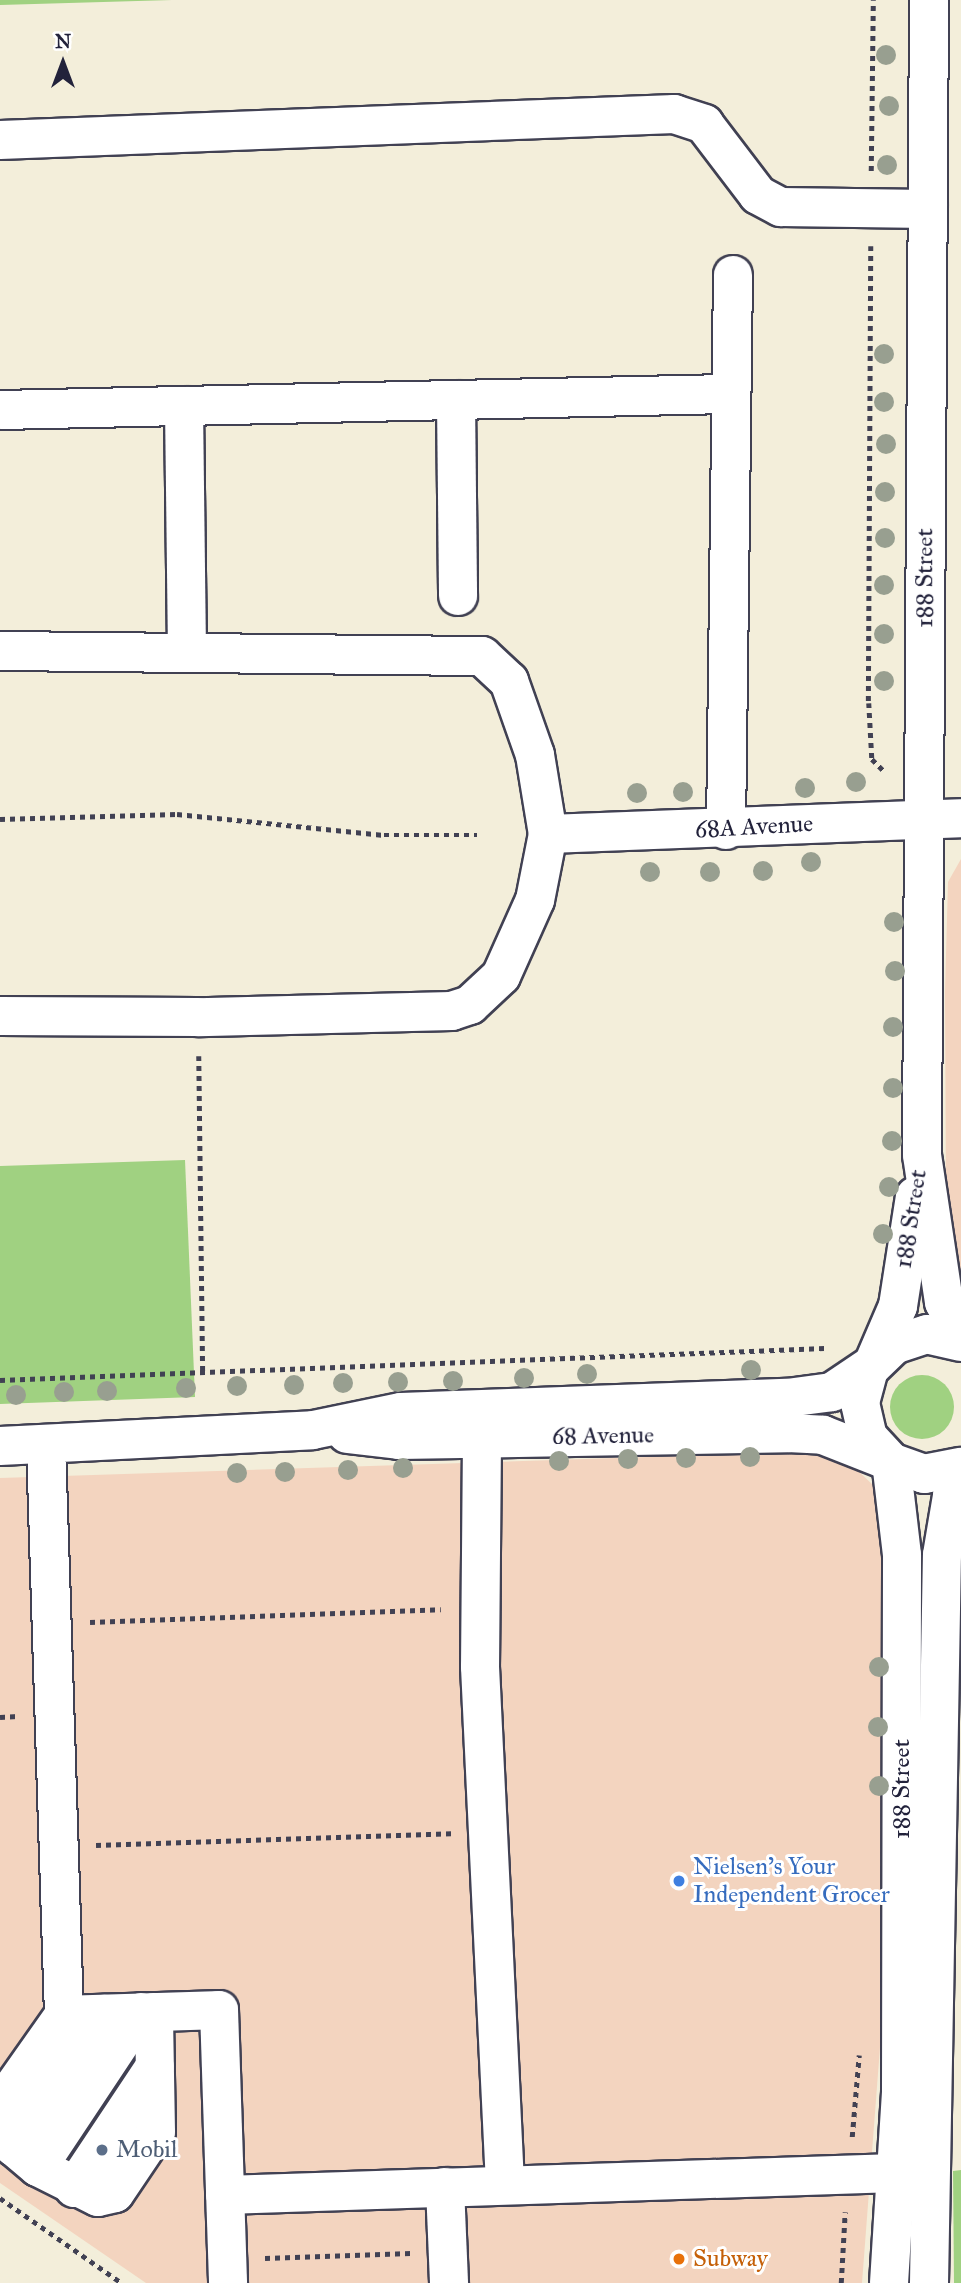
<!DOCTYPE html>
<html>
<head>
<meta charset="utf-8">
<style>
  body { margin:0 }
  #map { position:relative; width:961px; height:2283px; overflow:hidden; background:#f3eeda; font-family:"IM FELL Great Primer",serif }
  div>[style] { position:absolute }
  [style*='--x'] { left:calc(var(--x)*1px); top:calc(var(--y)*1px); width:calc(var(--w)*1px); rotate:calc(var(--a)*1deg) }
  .built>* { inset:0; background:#f3d4bf }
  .green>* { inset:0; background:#a0d181 }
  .round { border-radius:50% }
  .path>* { height:4.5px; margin-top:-2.25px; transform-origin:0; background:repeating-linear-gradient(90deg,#414153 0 5px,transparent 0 10px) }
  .roads { filter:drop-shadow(2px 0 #414153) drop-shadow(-2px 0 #414153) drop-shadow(0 2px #414153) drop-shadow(0 -2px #414153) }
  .minor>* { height:38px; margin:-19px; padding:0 19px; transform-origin:19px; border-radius:19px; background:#fff }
  .trees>* { width:20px; height:20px; margin:-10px; border-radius:50%; background:#989f90 }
  .dots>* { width:19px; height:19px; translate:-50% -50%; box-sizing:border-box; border:4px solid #fff; border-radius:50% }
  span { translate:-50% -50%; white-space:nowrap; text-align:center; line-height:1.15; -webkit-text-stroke:6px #fff; paint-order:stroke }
  .street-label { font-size:24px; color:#22223b }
  .shop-label { font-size:24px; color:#366cbe }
  .left { translate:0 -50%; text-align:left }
  .service-label { font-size:24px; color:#4e5e75 }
  .food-label { font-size:24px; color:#c56008 }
  .north { position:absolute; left:28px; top:28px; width:70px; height:70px; -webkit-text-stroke:5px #fff; paint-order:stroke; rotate:0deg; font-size:19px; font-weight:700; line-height:28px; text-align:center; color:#22223b }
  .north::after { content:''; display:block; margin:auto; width:24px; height:32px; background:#22223b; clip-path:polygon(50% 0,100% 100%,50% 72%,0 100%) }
</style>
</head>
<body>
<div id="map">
  <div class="built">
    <i style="clip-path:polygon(961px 859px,961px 1309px,946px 1197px,945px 992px,948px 882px)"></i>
    <i style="clip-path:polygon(805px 1452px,852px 1465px,874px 1486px,883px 1510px,882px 2021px,862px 2283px,146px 2283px,0 2183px,0 1478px)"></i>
  </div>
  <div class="green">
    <i style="clip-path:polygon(0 0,172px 0,0 5px)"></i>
    <i style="clip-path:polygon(185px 1160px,195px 1397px,0 1404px,0 1166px)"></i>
    <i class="round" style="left:890px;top:1375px;width:64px;height:64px"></i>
    <i style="clip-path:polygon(961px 2170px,961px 2283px,954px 2283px,953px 2171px)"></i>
  </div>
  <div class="path">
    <i style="--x:871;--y:171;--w:171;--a:-89.3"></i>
    <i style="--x:871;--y:246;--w:457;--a:90.3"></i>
    <i style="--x:869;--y:703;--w:56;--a:86.9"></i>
    <i style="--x:872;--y:759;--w:17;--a:45"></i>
    <i style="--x:0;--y:819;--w:177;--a:-1.6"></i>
    <i style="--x:177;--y:814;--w:208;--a:5.8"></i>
    <i style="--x:384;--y:835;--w:93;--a:0"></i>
    <i style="--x:199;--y:1056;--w:316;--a:89.3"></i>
    <i style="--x:0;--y:1380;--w:825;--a:-2.22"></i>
    <i style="--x:90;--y:1622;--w:351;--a:-2.1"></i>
    <i style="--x:0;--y:1717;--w:18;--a:-3"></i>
    <i style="--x:96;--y:1845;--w:356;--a:-1.9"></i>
    <i style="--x:852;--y:2137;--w:82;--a:-85.1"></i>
    <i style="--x:0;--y:2198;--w:149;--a:34.9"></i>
    <i style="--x:265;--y:2258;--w:146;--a:-2"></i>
    <i style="--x:841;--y:2283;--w:71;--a:-86.8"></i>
  </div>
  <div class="roads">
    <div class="minor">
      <i style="--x:929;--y:0;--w:1155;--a:90.35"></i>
      <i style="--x:922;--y:1155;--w:149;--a:81.5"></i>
      <i style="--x:944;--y:1302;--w:36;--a:62"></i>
      <i style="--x:0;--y:140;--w:675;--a:-2.21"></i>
      <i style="--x:674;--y:114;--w:32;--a:18"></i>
      <i style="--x:704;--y:124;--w:89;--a:52.7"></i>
      <i style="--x:758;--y:195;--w:26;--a:28"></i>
      <i style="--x:781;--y:207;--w:147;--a:0.8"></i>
      <i style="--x:456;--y:400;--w:196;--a:89.4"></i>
      <i style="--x:184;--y:406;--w:244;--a:89.3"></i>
      <i style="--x:0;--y:410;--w:730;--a:-1.26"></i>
      <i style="--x:0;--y:651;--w:482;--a:0.6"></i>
      <i style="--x:482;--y:656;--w:37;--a:43"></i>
      <i style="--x:509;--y:681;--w:78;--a:70.6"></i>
      <i style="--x:535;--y:755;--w:80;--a:80.7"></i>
      <i style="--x:548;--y:834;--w:67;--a:101.1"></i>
      <i style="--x:535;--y:900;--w:83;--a:114.1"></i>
      <i style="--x:501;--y:976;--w:42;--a:136.9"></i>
      <i style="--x:470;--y:1005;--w:19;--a:162"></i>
      <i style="--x:452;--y:1011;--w:254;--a:178.6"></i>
      <i style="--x:198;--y:1017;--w:198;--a:-179.7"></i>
      <i style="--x:726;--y:830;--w:555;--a:-89.28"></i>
      <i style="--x:548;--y:834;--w:413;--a:-2.2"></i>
      <i style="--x:961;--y:1342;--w:35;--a:-167"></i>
      <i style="--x:927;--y:1334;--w:35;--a:162"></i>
      <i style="--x:894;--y:1345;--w:35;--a:136"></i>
      <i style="--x:869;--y:1369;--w:35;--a:105"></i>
      <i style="--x:860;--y:1403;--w:35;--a:77"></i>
      <i style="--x:868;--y:1437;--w:34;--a:47"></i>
      <i style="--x:891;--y:1462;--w:35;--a:20"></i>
      <i style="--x:924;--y:1474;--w:38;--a:-11"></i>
      <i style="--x:874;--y:1362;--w:61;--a:-66.8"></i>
      <i style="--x:898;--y:1306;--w:111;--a:-81.2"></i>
      <i style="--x:347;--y:1434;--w:52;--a:6.6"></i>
      <i style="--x:399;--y:1440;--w:389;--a:-1"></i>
      <i style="--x:788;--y:1433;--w:35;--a:3"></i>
      <i style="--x:823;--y:1435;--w:71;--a:21.5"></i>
      <i style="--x:482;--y:1439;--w:228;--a:90.5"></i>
      <i style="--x:480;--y:1667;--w:518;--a:87.23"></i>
      <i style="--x:0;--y:1446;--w:313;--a:-2.9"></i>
      <i style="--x:313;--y:1430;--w:90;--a:-11.6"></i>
      <i style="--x:401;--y:1412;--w:386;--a:-2.1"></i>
      <i style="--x:787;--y:1398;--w:45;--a:-7.6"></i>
      <i style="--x:832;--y:1392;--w:48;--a:-34"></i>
      <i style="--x:64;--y:2015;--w:155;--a:-1.8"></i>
      <i style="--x:219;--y:2010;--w:273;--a:88.1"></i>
      <i style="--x:0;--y:2115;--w:16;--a:-75"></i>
      <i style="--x:4;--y:2100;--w:104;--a:-54.8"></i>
      <i style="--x:64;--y:2015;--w:571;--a:-91.81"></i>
      <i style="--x:0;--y:2116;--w:34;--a:66"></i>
      <i style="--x:14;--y:2147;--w:31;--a:40"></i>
      <i style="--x:38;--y:2167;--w:67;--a:26.6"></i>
      <i style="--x:98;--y:2197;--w:17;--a:-13"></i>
      <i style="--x:115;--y:2193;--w:73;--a:-56.1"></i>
      <i style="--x:156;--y:2132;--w:120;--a:-91"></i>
      <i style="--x:14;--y:2147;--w:161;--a:-55.9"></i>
      <i style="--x:38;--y:2167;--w:186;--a:-56.4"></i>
      <i style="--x:445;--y:2187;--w:96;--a:87.6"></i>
      <i style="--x:74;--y:2188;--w:146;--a:-56.4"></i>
      <i style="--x:225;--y:2195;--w:671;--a:-1.88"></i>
      <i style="--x:896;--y:2173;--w:24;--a:-22"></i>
      <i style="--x:889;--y:2283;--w:192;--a:-86.4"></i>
      <i style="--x:901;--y:2091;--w:536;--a:-89.89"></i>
      <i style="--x:902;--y:1555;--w:94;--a:-96.7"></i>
      <i style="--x:929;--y:2283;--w:728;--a:-88.98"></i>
      <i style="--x:942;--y:1555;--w:60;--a:-80.4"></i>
      <i style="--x:952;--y:1496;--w:17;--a:-57"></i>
    </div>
  </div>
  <div class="trees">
    <i style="left:886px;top:55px"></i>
    <i style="left:889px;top:106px"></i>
    <i style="left:887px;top:165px"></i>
    <i style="left:884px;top:354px"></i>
    <i style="left:884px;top:402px"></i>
    <i style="left:886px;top:444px"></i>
    <i style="left:885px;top:492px"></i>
    <i style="left:885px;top:538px"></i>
    <i style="left:884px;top:585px"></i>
    <i style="left:884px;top:634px"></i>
    <i style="left:884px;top:681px"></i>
    <i style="left:856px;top:782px"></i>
    <i style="left:805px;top:788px"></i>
    <i style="left:683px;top:792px"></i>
    <i style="left:637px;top:793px"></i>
    <i style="left:811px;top:862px"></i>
    <i style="left:763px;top:871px"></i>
    <i style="left:650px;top:872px"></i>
    <i style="left:710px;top:872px"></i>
    <i style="left:894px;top:922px"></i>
    <i style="left:895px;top:971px"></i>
    <i style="left:893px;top:1027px"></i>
    <i style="left:893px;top:1088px"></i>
    <i style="left:892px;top:1141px"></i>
    <i style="left:889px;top:1187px"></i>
    <i style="left:883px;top:1234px"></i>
    <i style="left:751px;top:1370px"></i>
    <i style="left:587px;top:1374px"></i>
    <i style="left:524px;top:1378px"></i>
    <i style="left:453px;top:1381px"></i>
    <i style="left:398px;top:1382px"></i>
    <i style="left:343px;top:1383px"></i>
    <i style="left:294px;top:1385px"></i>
    <i style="left:237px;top:1386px"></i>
    <i style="left:186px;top:1388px"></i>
    <i style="left:107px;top:1391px"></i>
    <i style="left:64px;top:1392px"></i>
    <i style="left:16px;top:1395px"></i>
    <i style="left:750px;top:1457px"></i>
    <i style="left:686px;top:1458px"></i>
    <i style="left:628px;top:1459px"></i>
    <i style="left:559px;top:1461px"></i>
    <i style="left:403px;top:1468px"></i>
    <i style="left:348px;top:1470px"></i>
    <i style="left:285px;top:1472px"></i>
    <i style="left:237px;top:1473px"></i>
    <i style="left:879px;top:1667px"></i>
    <i style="left:878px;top:1727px"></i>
    <i style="left:879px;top:1786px"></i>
  </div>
  <div class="dots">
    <i style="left:679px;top:1881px;background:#3f7fe0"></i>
    <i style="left:102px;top:2150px;background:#5c6f8a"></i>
    <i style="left:679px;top:2259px;background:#e8710a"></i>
  </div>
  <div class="street-label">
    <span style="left:925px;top:578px;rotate:-90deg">188 Street</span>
    <span style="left:754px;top:827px;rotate:-3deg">68A Avenue</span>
    <span style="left:911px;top:1219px;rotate:-81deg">188 Street</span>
    <span style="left:603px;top:1436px;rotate:-1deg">68 Avenue</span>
    <span style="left:902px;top:1789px;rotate:-90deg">188 Street</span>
  </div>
  <div class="shop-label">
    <span class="left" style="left:693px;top:1881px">Nielsen's Your<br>Independent Grocer</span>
  </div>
  <div class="service-label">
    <span class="left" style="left:116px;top:2150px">Mobil</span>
  </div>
  <div class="food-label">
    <span class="left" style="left:693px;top:2259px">Subway</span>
  </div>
  <div class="north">N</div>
</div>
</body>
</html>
